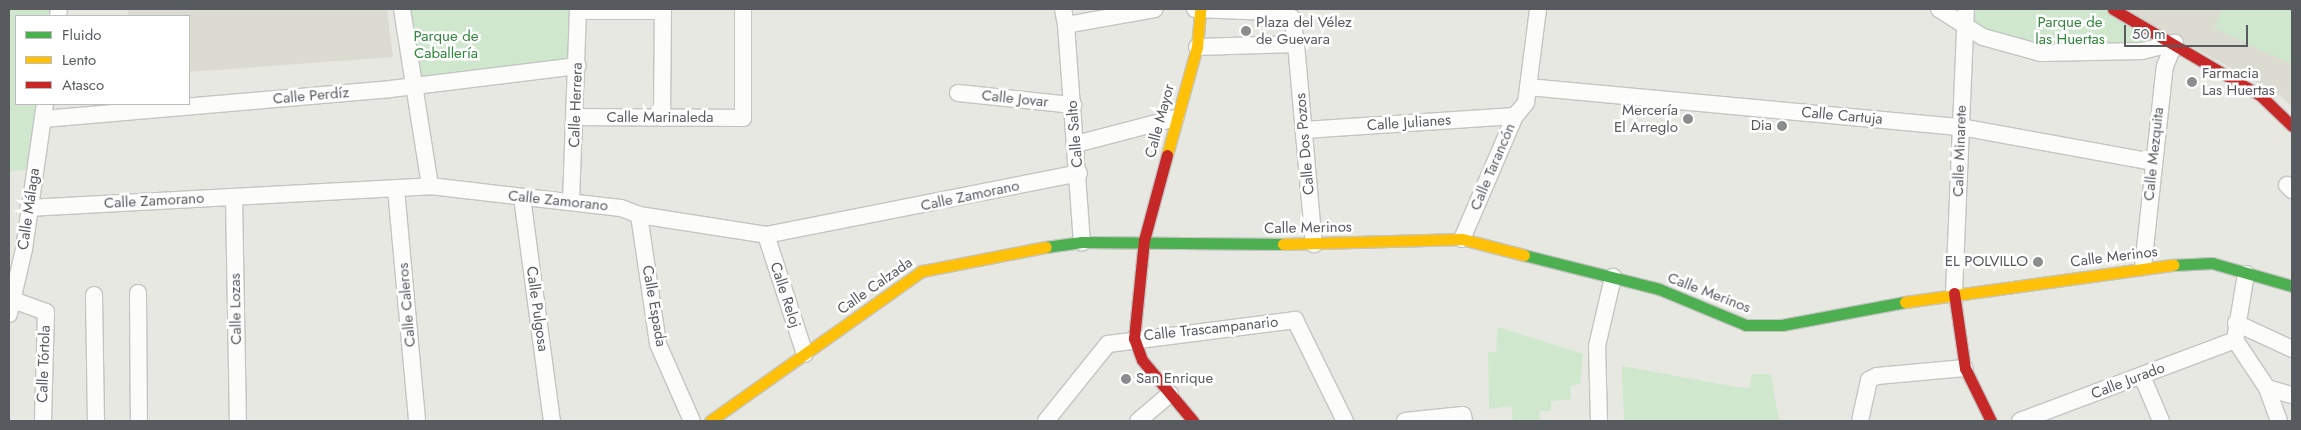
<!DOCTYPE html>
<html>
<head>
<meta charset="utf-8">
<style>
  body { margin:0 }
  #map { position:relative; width:2301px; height:430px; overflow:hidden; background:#e8e8e2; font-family:Jost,sans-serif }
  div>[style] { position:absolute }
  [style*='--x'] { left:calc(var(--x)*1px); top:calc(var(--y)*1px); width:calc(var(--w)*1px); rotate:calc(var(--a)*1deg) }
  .education>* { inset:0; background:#dbdbd1 }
  .green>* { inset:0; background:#cee7cd }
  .roads { filter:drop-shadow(1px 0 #c4c4c3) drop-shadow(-1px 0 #c4c4c3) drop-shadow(0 1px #c4c4c3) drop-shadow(0 -1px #c4c4c3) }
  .street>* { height:16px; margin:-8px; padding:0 8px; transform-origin:8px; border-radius:8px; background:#fcfcfb }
  .fast>* { height:11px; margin:-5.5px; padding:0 5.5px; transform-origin:5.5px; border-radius:5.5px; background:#4caf50 }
  .slow>* { height:11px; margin:-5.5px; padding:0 5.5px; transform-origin:5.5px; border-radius:5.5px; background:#ffc107 }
  .jam>* { height:11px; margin:-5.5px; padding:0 5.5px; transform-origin:5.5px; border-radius:5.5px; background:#c62828 }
  .dots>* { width:14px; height:14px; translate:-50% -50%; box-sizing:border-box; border:2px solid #fff; border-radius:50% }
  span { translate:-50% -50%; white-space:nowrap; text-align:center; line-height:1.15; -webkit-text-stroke:5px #fff; paint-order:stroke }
  .poi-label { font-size:15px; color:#575b60 }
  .left { translate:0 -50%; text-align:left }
  .right { translate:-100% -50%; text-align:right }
  .park-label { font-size:15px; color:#2f873b }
  .street-label { font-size:15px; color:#575b60 }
  .frame { position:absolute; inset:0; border:10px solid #575b60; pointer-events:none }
  .legend { position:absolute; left:15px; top:15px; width:175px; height:90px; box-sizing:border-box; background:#fff; border:1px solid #bcbdbf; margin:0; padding:6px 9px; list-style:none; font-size:15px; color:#575b60 }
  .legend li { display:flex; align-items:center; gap:10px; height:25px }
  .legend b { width:25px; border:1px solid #bcbdbf }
  .scale { position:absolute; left:2124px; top:25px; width:124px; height:22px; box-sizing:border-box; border:2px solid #575b60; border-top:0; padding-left:6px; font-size:15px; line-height:18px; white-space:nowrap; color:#575b60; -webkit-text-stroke:4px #fff; paint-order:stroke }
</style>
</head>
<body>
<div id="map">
  <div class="education">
    <i style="clip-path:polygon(127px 9px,387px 9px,393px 57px,189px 72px,189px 16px,129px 16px)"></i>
    <i style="clip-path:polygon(2123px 9px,2292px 9px,2292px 107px,2280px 95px)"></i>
  </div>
  <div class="green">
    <i style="clip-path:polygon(9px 9px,59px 9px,57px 16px,16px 16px,16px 104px,44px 104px,35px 168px,9px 172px)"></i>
    <i style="clip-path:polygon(402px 9px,577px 9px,578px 66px,415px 85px)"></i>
    <i style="clip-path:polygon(1966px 9px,2113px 9px,2175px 43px,2041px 53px,1983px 37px)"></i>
    <i style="clip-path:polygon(2223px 9px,2292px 9px,2292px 64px,2213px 28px)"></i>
    <i style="clip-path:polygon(1498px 327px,1583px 354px,1580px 384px,1570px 386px,1571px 399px,1551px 401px,1551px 411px,1539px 411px,1540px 421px,1513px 421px,1511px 406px,1489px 409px,1488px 352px,1496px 352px)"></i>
    <i style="clip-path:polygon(1622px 366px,1736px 387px,1750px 388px,1752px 374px,1771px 374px,1779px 421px,1624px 421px)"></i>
  </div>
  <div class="roads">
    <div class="street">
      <i style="--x:402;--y:9;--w:179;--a:81"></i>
      <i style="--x:1063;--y:9;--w:16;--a:79"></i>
      <i style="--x:1066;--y:25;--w:90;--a:-10.2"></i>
      <i style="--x:1195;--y:9;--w:76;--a:2.3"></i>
      <i style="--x:1271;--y:12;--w:22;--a:16"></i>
      <i style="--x:1292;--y:18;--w:26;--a:81"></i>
      <i style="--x:1296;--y:44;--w:99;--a:178.3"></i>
      <i style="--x:1939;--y:9;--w:52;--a:32.5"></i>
      <i style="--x:1983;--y:37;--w:60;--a:15.4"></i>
      <i style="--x:2041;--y:53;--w:101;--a:-1.1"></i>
      <i style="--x:2142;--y:51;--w:34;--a:-14"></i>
      <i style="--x:578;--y:11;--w:85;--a:0"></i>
      <i style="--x:58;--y:16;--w:7;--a:-82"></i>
      <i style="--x:1066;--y:25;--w:218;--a:85.8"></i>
      <i style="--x:1296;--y:44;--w:201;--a:84.9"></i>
      <i style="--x:1528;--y:87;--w:435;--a:5.3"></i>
      <i style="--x:1961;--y:127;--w:195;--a:10.3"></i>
      <i style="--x:958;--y:93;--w:116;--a:6"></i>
      <i style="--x:576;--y:117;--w:167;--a:0.3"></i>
      <i style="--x:743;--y:118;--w:109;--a:-90"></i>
      <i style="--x:662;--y:118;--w:109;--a:-89.5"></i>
      <i style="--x:43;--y:119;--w:348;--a:-4.9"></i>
      <i style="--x:390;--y:89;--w:189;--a:-7"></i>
      <i style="--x:1304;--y:130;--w:211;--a:-3.8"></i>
      <i style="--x:1076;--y:144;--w:103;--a:-14.6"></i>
      <i style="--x:2287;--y:185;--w:7;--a:45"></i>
      <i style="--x:396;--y:189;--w:233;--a:84.8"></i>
      <i style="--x:234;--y:197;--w:224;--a:89"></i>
      <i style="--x:522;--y:197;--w:226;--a:82.4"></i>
      <i style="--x:571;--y:201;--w:192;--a:-87.9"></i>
      <i style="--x:28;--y:208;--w:403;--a:-3.1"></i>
      <i style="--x:430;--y:186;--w:192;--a:6.6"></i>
      <i style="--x:621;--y:208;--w:19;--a:21"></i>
      <i style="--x:639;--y:215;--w:129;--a:8.9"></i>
      <i style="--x:766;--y:235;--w:319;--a:-11.2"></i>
      <i style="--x:639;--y:215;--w:130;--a:81.6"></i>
      <i style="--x:658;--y:344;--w:84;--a:66.2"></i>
      <i style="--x:766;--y:235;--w:125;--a:71.9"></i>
      <i style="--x:1462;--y:239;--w:134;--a:-66.7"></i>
      <i style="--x:1515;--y:116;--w:17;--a:-50"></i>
      <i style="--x:1526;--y:103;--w:95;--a:-82.7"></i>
      <i style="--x:2143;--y:267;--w:202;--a:-83.8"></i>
      <i style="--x:2165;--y:66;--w:25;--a:-67"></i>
      <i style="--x:2246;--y:274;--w:67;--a:99.5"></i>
      <i style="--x:2235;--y:340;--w:58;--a:56.3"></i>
      <i style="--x:2267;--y:388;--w:35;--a:70"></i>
      <i style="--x:138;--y:293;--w:128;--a:89.6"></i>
      <i style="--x:1954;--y:293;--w:284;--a:-87.6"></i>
      <i style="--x:94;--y:295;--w:126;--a:89.1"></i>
      <i style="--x:13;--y:300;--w:35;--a:20"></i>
      <i style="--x:46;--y:312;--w:109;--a:91.6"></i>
      <i style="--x:9;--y:314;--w:67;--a:-77"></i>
      <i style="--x:24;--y:249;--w:147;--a:-81.8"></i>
      <i style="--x:2236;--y:323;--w:62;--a:24.9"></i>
      <i style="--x:2142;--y:376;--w:49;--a:67.1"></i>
      <i style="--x:2267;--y:388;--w:26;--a:16"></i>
      <i style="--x:1046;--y:421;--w:99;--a:-51.2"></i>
      <i style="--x:1108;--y:344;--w:189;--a:-7.3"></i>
      <i style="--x:1295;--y:320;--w:113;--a:63.7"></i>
      <i style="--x:1138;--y:421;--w:42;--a:-40.2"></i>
      <i style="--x:1405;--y:421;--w:58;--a:-5.9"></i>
      <i style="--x:1463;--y:415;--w:6;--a:81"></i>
      <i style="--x:1599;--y:421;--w:75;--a:-91.5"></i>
      <i style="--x:1597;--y:346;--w:71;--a:-76.9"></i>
      <i style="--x:1860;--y:421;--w:42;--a:-77.6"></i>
      <i style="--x:1869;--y:380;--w:9;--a:-27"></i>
      <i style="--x:1877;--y:376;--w:88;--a:-5.2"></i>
      <i style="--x:2020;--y:421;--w:230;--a:-20.6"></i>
    </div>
    <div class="fast">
      <i style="--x:1046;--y:247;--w:36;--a:-8"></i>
      <i style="--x:1082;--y:242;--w:201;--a:0.6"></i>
      <i style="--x:1524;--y:255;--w:139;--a:14.1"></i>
      <i style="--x:1659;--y:289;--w:94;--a:22.5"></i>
      <i style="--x:1746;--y:325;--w:36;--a:0"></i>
      <i style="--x:1782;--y:325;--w:125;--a:-10.6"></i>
      <i style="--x:2173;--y:265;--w:39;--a:-3"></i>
      <i style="--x:2212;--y:263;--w:83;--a:16"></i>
    </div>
    <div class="slow">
      <i style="--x:1167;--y:155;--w:112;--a:-74.5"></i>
      <i style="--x:1197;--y:47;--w:38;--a:-85"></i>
      <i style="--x:1283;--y:244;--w:179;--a:-1.6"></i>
      <i style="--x:1462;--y:239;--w:64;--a:14.5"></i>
      <i style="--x:1905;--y:302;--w:271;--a:-7.9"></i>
      <i style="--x:710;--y:421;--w:260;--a:-35.3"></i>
      <i style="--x:922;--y:271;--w:126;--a:-11"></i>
    </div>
    <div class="jam">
      <i style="--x:2113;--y:9;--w:172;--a:30.4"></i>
      <i style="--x:2261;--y:96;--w:43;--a:44.1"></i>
      <i style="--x:1167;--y:155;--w:88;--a:105.1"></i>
      <i style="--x:1144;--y:240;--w:99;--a:95.8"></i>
      <i style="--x:1134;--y:338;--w:23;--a:70"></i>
      <i style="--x:1142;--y:360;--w:80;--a:50.1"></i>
      <i style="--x:1954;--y:293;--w:76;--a:81.7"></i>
      <i style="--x:1965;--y:368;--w:59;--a:63.9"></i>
    </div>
  </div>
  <div class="dots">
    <i style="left:1246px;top:31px;background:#8a8c8e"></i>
    <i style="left:2192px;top:82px;background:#8a8c8e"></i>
    <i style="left:1688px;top:119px;background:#8a8c8e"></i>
    <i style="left:1782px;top:126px;background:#8a8c8e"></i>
    <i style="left:2038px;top:262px;background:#8a8c8e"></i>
    <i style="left:1126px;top:379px;background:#8a8c8e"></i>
  </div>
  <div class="poi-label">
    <span class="left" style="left:1256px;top:31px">Plaza del Vélez<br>de Guevara</span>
    <span class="left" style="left:2202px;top:82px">Farmacia<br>Las Huertas</span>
    <span class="right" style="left:1678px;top:119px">Mercería<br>El Arreglo</span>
    <span class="right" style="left:1772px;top:126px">Dia</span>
    <span class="right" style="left:2028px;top:262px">EL POLVILLO</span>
    <span class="left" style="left:1136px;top:379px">San Enrique</span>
  </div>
  <div class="park-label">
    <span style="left:2070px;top:31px">Parque de<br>las Huertas</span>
    <span style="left:446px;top:45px">Parque de<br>Caballería</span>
  </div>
  <div class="street-label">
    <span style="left:311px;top:96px;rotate:-5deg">Calle Perdíz</span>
    <span style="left:1015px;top:99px;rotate:6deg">Calle Jovar</span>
    <span style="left:576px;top:105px;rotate:-88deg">Calle Herrera</span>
    <span style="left:1842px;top:116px;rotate:5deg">Calle Cartuja</span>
    <span style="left:660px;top:118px">Calle Marinaleda</span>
    <span style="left:1160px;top:121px;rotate:-75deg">Calle Mayor</span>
    <span style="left:1409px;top:123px;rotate:-4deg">Calle Julianes</span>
    <span style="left:1075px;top:134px;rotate:-95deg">Calle Salto</span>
    <span style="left:1305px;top:144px;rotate:-95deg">Calle Dos Pozos</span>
    <span style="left:1960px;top:151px;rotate:-88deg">Calle Minarete</span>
    <span style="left:2154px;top:154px;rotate:-84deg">Calle Mezquita</span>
    <span style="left:1493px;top:167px;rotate:-67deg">Calle Tarancón</span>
    <span style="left:970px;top:196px;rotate:-12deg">Calle Zamorano</span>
    <span style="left:154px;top:201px;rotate:-3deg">Calle Zamorano</span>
    <span style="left:558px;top:201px;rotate:6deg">Calle Zamorano</span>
    <span style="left:29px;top:209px;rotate:-82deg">Calle Málaga</span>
    <span style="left:1308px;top:228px;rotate:-1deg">Calle Merinos</span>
    <span style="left:2114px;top:257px;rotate:-7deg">Calle Merinos</span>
    <span style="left:875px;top:286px;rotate:-35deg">Calle Calzada</span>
    <span style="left:1709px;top:293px;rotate:21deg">Calle Merinos</span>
    <span style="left:785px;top:295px;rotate:72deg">Calle Reloj</span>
    <span style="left:407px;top:305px;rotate:-95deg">Calle Caleros</span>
    <span style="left:654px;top:306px;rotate:80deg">Calle Espada</span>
    <span style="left:236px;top:309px;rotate:-91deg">Calle Lozas</span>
    <span style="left:537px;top:309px;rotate:82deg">Calle Pulgosa</span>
    <span style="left:1211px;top:329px;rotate:-6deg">Calle Trascampanario</span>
    <span style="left:44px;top:364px;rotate:-88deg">Calle Tórtola</span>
    <span style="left:2128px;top:381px;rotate:-21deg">Calle Jurado</span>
  </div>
  <div class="frame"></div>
  <ul class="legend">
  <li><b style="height:6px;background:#4caf50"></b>Fluido</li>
  <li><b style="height:6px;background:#ffc107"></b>Lento</li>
  <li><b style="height:6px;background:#c62828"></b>Atasco</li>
  </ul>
  <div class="scale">50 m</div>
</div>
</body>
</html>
